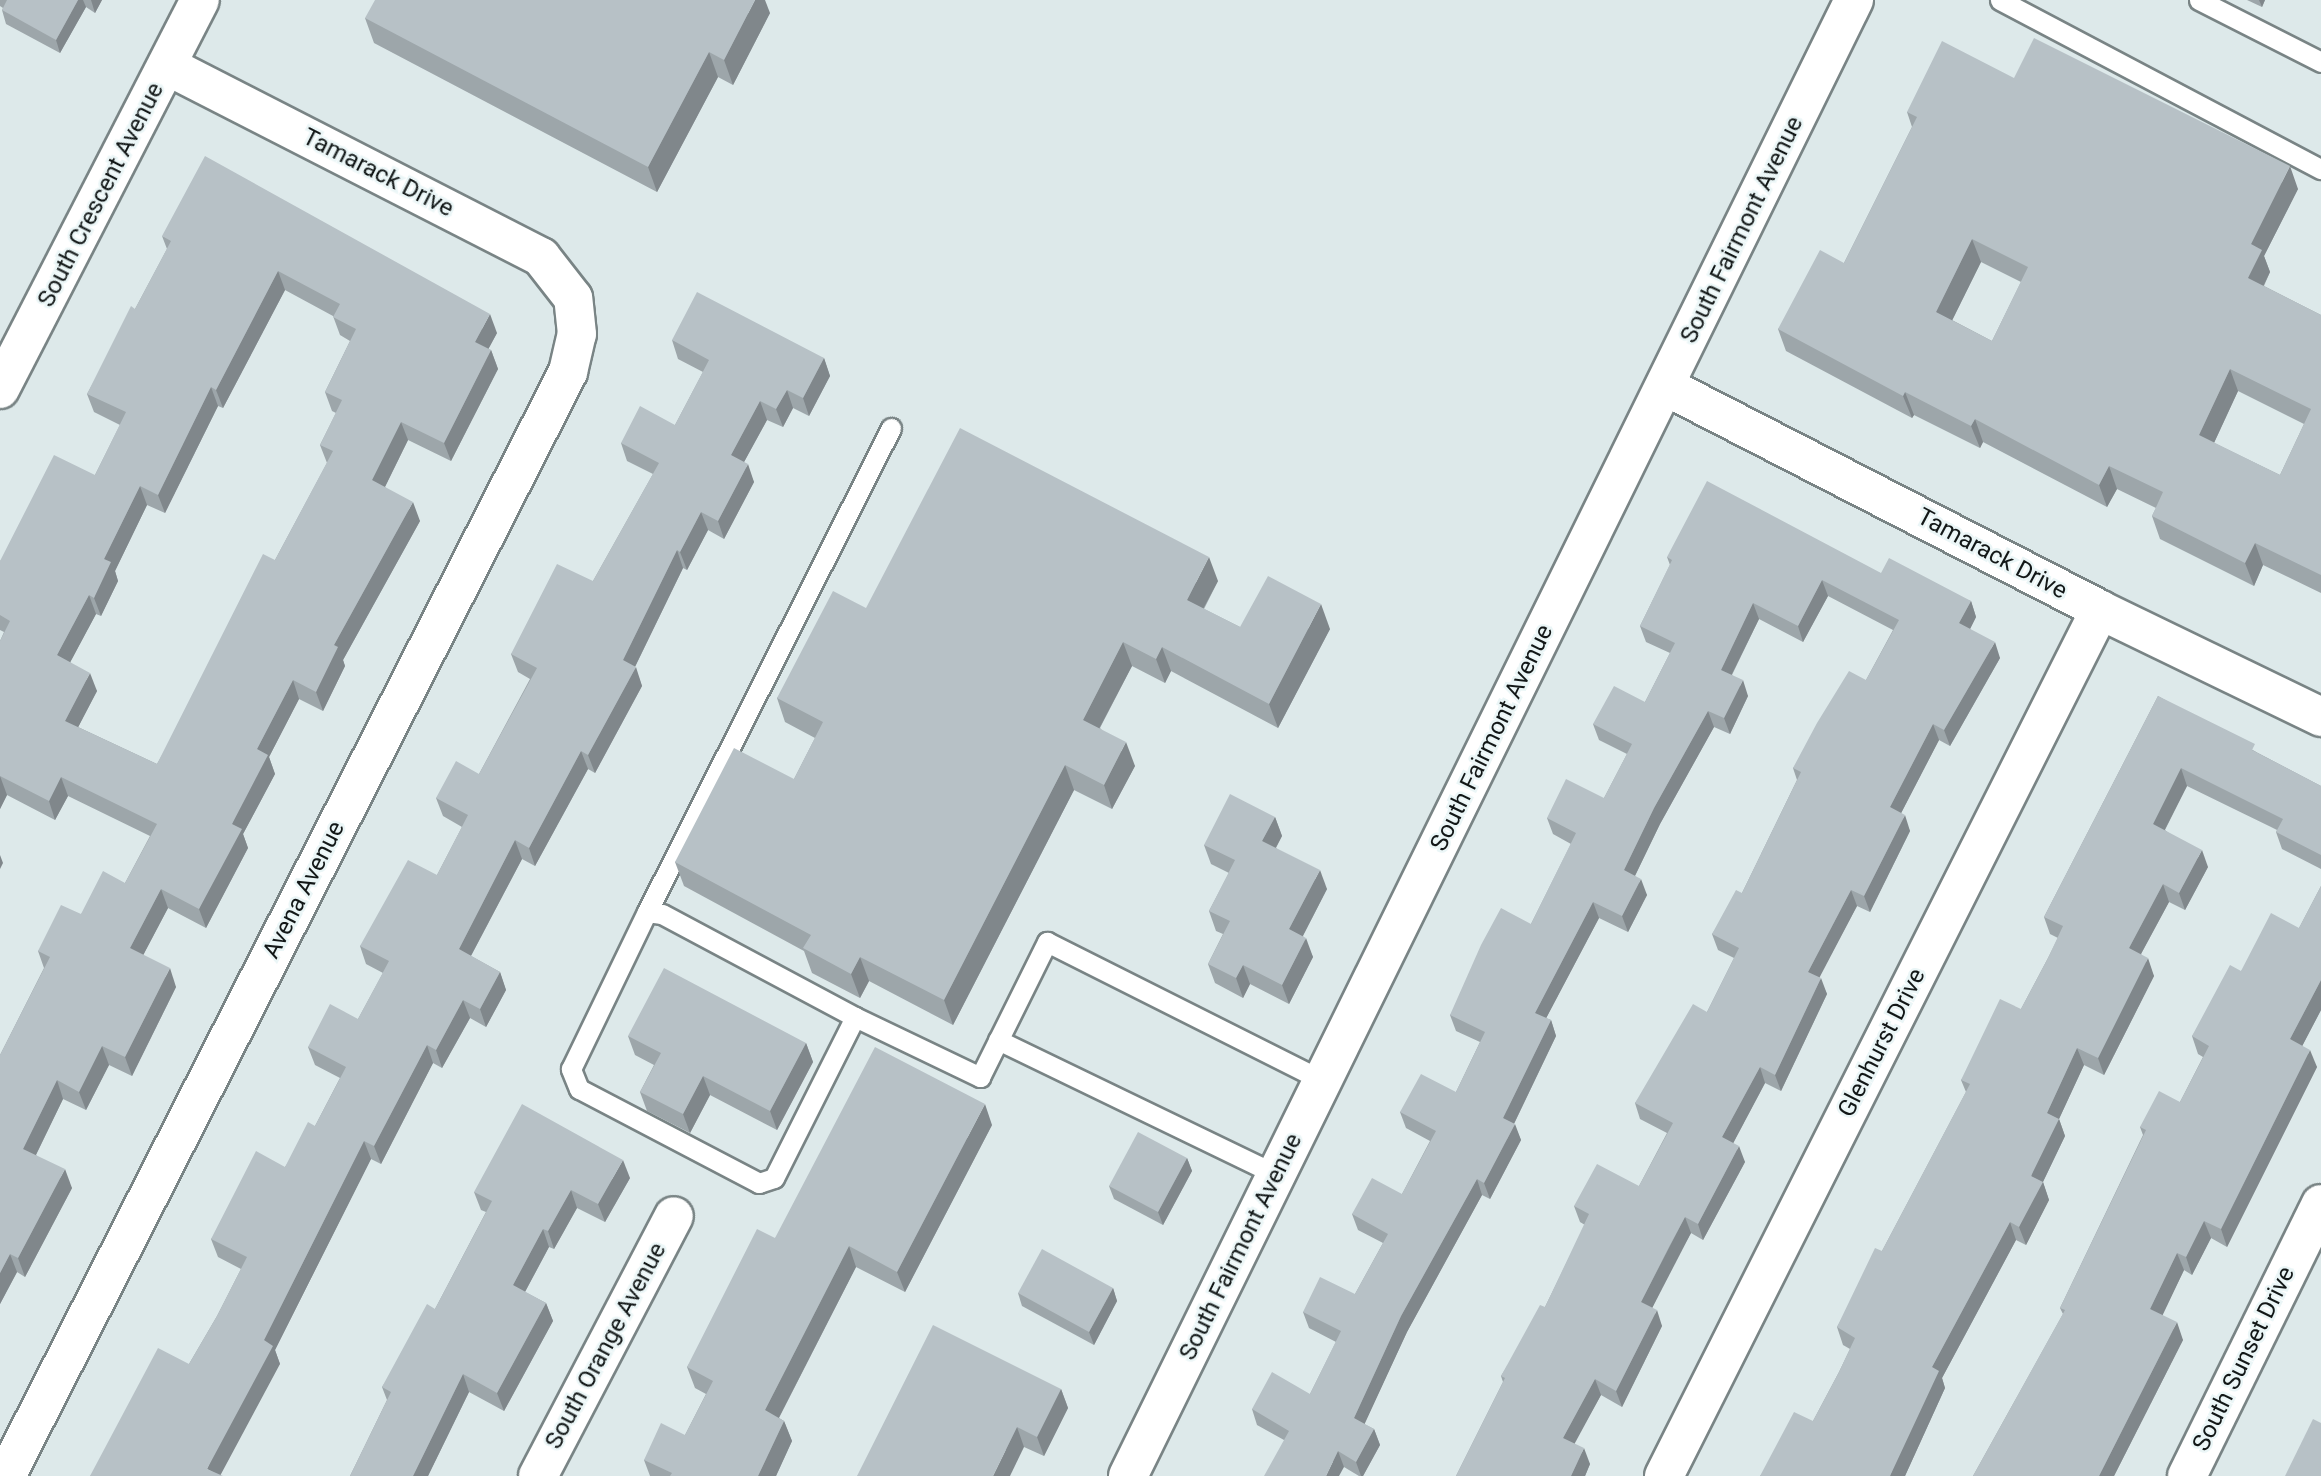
<!DOCTYPE html>
<html>
<head>
<meta charset="utf-8">
<style>
  body { margin:0 }
  #map { position:relative; width:2321px; height:1476px; overflow:hidden; background:#dde9ea; font-family:Roboto,sans-serif }
  div>[style] { position:absolute }
  [style*='--x'] { left:calc(var(--x)*1px); top:calc(var(--y)*1px); width:calc(var(--w)*1px); rotate:calc(var(--a)*1deg) }
  .roads { filter:drop-shadow(2px 0 #798485) drop-shadow(-2px 0 #798485) drop-shadow(0 2px #798485) drop-shadow(0 -2px #798485) }
  .lane>* { height:19px; margin:-9.5px; padding:0 9.5px; transform-origin:9.5px; border-radius:9.5px; background:#fff }
  .street>* { height:38px; margin:-19px; padding:0 19px; transform-origin:19px; border-radius:19px; background:#fff }
  .secondary>* { height:38px; margin:-19px; padding:0 19px; transform-origin:19px; border-radius:19px; background:#fff }
  .wall>* { inset:0; background:#9da6aa }
  .shaded-wall>* { inset:0; background:#80878b }
  .building>* { inset:0; background:#b7c1c6 }
  span { translate:-50% -50%; white-space:nowrap; text-align:center; line-height:1.15; -webkit-text-stroke:5px #ebf6f7; paint-order:stroke }
  .street-label { font-size:24px; color:#121717 }
</style>
</head>
<body>
<div id="map">
  <div class="roads">
    <div class="lane">
      <i style="--x:2000;--y:0;--w:363;--a:27.8"></i>
      <i style="--x:2199;--y:0;--w:137;--a:26.9"></i>
      <i style="--x:647;--y:912;--w:542;--a:-63.25"></i>
      <i style="--x:855;--y:1017;--w:180;--a:116.7"></i>
      <i style="--x:774;--y:1178;--w:16;--a:162"></i>
      <i style="--x:759;--y:1183;--w:203;--a:-152.4"></i>
      <i style="--x:579;--y:1089;--w:22;--a:-112"></i>
      <i style="--x:571;--y:1069;--w:174;--a:-64.2"></i>
      <i style="--x:647;--y:912;--w:15;--a:8"></i>
      <i style="--x:662;--y:914;--w:219;--a:28.1"></i>
      <i style="--x:855;--y:1017;--w:139;--a:25.6"></i>
      <i style="--x:980;--y:1077;--w:151;--a:-63.6"></i>
      <i style="--x:1047;--y:942;--w:309;--a:26.7"></i>
      <i style="--x:998;--y:1040;--w:310;--a:25.8"></i>
    </div>
    <div class="street">
      <i style="--x:1665;--y:386;--w:489;--a:27.2"></i>
      <i style="--x:2100;--y:610;--w:246;--a:25.8"></i>
      <i style="--x:6;--y:1476;--w:1239;--a:-63.02"></i>
      <i style="--x:568;--y:372;--w:39;--a:-77"></i>
      <i style="--x:577;--y:334;--w:36;--a:-96"></i>
      <i style="--x:573;--y:298;--w:52;--a:-128"></i>
      <i style="--x:541;--y:257;--w:419;--a:-152.9"></i>
      <i style="--x:538;--y:1476;--w:293;--a:-62.4"></i>
      <i style="--x:1128;--y:1476;--w:1645;--a:-63.81"></i>
      <i style="--x:1664;--y:1476;--w:970;--a:-63.28"></i>
      <i style="--x:2187;--y:1476;--w:303;--a:-63.8"></i>
    </div>
    <div class="secondary">
      <i style="--x:0;--y:389;--w:437;--a:-62.8"></i>
    </div>
  </div>
  <div class="wall">
    <i style="clip-path:polygon(0 0,102px 0,95px 13px,86px 7px,60px 53px,6px 24px,2px 10px,3px 8px,0 6px)"></i>
    <i style="clip-path:polygon(2247px 0,2265px 0,2262px 7px)"></i>
    <i style="clip-path:polygon(770px 13px,733px 85px,718px 77px,657px 192px,374px 43px,365px 18px)"></i>
    <i style="clip-path:polygon(evenodd,2014px 78px,2298px 189px,2264px 256px,2270px 272px,2264px 286px,2321px 315px,2321px 593px,2263px 565px,2254px 586px,2160px 539px,2152px 516px,2156px 508px,2117px 489px,2107px 507px,1983px 442px,1980px 448px,1914px 415px,1912px 418px,1786px 351px,1778px 329px,1844px 263px,1912px 127px,1907px 112px,2014px 78px,1981px 262px,2021px 282px,1992px 341px,1952px 320px,1981px 262px,2014px 78px,2238px 391px,2304px 424px,2280px 475px,2214px 443px,2238px 391px)"></i>
    <i style="clip-path:polygon(evenodd,162px 236px,497px 333px,488px 349px,491px 350px,498px 369px,451px 461px,408px 440px,385px 487px,420px 521px,343px 660px,345px 666px,323px 711px,299px 699px,269px 757px,275px 774px,243px 834px,248px 848px,206px 928px,168px 908px,143px 955px,176px 987px,132px 1076px,109px 1065px,86px 1110px,63px 1099px,36px 1155px,72px 1188px,25px 1277px,17px 1272px,0 1304px,0 1055px,44px 968px,38px 951px,81px 914px,125px 883px,150px 836px,68px 796px,55px 820px,7px 795px,0 809px,0 641px,4px 632px,0 630px,0 561px,95px 475px,120px 425px,94px 412px,87px 394px,135px 309px,167px 249px,162px 236px,285px 290px,333px 316px,340px 335px,350px 341px,325px 392px,332px 411px,336px 413px,320px 445px,327px 463px,275px 560px,157px 764px,78px 727px,97px 691px,70px 662px,96px 614px,101px 616px,118px 581px,115px 571px,147px 505px,165px 513px,218px 406px,223px 408px,285px 290px)"></i>
    <i style="clip-path:polygon(672px 340px,824px 358px,830px 376px,809px 416px,793px 408px,783px 427px,767px 420px,744px 462px,754px 482px,724px 539px,708px 530px,687px 570px,683px 568px,635px 667px,642px 686px,595px 773px,588px 769px,535px 866px,522px 859px,471px 956px,500px 972px,506px 990px,486px 1027px,470px 1018px,442px 1068px,433px 1063px,381px 1164px,371px 1159px,275px 1350px,280px 1364px,90px 1476px,189px 1364px,217px 1316px,241px 1269px,218px 1257px,211px 1239px,285px 1167px,315px 1126px,340px 1078px,315px 1065px,308px 1047px,358px 1019px,383px 973px,366px 964px,360px 946px,437px 875px,462px 827px,443px 816px,436px 798px,479px 774px,530px 679px,518px 672px,511px 654px,593px 581px,653px 474px,627px 461px,621px 443px,675px 425px,703px 372px,678px 359px)"></i>
    <i style="clip-path:polygon(1667px 557px,1881px 573px,1971px 601px,1976px 617px,1970px 629px,2000px 658px,1950px 746px,1939px 740px,1901px 813px,1910px 831px,1870px 912px,1857px 906px,1819px 977px,1827px 994px,1781px 1091px,1765px 1083px,1733px 1143px,1745px 1162px,1703px 1240px,1691px 1233px,1675px 1261px,1652px 1308px,1662px 1326px,1622px 1407px,1601px 1395px,1574px 1443px,1590px 1464px,1585px 1476px,1456px 1476px,1503px 1382px,1501px 1376px,1545px 1307px,1585px 1225px,1580px 1222px,1574px 1206px,1639px 1186px,1667px 1133px,1640px 1119px,1635px 1103px,1707px 1012px,1734px 958px,1718px 950px,1712px 934px,1742px 893px,1797px 780px,1793px 768px,1866px 680px,1893px 630px,1828px 596px,1803px 642px,1759px 619px,1732px 675px,1748px 696px,1730px 734px,1714px 727px,1660px 824px,1635px 876px,1647px 895px,1628px 932px,1599px 918px,1546px 1018px,1551px 1020px,1556px 1036px,1514px 1124px,1521px 1140px,1490px 1199px,1482px 1195px,1407px 1332px,1364px 1424px,1374px 1429px,1380px 1445px,1363px 1476px,1359px 1476px,1344px 1467px,1284px 1440px,1257px 1425px,1252px 1409px,1310px 1394px,1336px 1342px,1309px 1328px,1303px 1312px,1355px 1294px,1383px 1243px,1358px 1230px,1352px 1214px,1402px 1194px,1430px 1141px,1406px 1128px,1400px 1112px,1456px 1092px,1480px 1042px,1456px 1031px,1450px 1015px,1531px 924px,1571px 844px,1553px 834px,1547px 818px,1604px 798px,1627px 754px,1599px 740px,1593px 724px,1645px 702px,1670px 653px,1646px 642px,1640px 626px,1670px 565px)"></i>
    <i style="clip-path:polygon(1218px 581px,1204px 609px,1240px 627px,1330px 629px,1278px 728px,1171px 671px,1165px 683px,1132px 666px,1100px 728px,1135px 766px,1112px 809px,1074px 790px,953px 1025px,869px 981px,860px 998px,812px 973px,804px 951px,684px 886px,675px 862px,794px 779px,815px 738px,785px 722px,777px 698px,866px 608px)"></i>
    <i style="clip-path:polygon(2158px 696px,2258px 753px,2321px 786px,2321px 869px,2282px 849px,2276px 832px,2277px 830px,2187px 786px,2165px 830px,2208px 867px,2185px 910px,2169px 902px,2141px 954px,2154px 976px,2104px 1075px,2084px 1065px,2059px 1119px,2065px 1136px,2043px 1182px,2049px 1200px,2026px 1245px,2016px 1240px,1942px 1378px,1945px 1388px,1905px 1476px,1760px 1476px,1813px 1421px,1839px 1372px,1850px 1349px,1843px 1345px,1837px 1327px,1882px 1251px,1966px 1092px,1961px 1080px,2021px 1009px,2048px 958px,2058px 938px,2050px 934px,2044px 917px)"></i>
    <i style="clip-path:polygon(1275px 817px,1282px 836px,1276px 848px,1327px 889px,1303px 936px,1313px 957px,1289px 1004px,1250px 984px,1243px 998px,1215px 983px,1208px 964px,1223px 934px,1216px 931px,1209px 911px,1229px 873px,1211px 864px,1204px 845px)"></i>
    <i style="clip-path:polygon(2321px 886px,2321px 1010px,2302px 1046px,2317px 1067px,2227px 1247px,2211px 1238px,2192px 1275px,2184px 1270px,2162px 1315px,2183px 1340px,2114px 1476px,1973px 1476px,2063px 1314px,2060px 1308px,2143px 1135px,2140px 1127px,2180px 1102px,2203px 1057px,2198px 1054px,2192px 1036px,2241px 971px,2299px 928px)"></i>
    <i style="clip-path:polygon(628px 1036px,806px 1043px,813px 1062px,777px 1130px,710px 1095px,690px 1133px,647px 1111px,640px 1092px,654px 1065px,635px 1055px)"></i>
    <i style="clip-path:polygon(992px 1125px,905px 1292px,856px 1267px,779px 1418px,784px 1421px,792px 1441px,776px 1476px,650px 1476px,644px 1460px,685px 1435px,706px 1394px,695px 1388px,687px 1367px,775px 1238px)"></i>
    <i style="clip-path:polygon(1187px 1158px,1192px 1171px,1163px 1225px,1114px 1199px,1109px 1186px)"></i>
    <i style="clip-path:polygon(630px 1178px,605px 1222px,577px 1208px,554px 1249px,549px 1247px,525px 1292px,546px 1303px,553px 1321px,504px 1411px,469px 1392px,428px 1476px,350px 1476px,387px 1400px,382px 1387px,435px 1309px,486px 1212px,481px 1210px,474px 1192px)"></i>
    <i style="clip-path:polygon(1113px 1288px,1117px 1301px,1094px 1345px,1022px 1306px,1018px 1293px)"></i>
    <i style="clip-path:polygon(1061px 1389px,1068px 1408px,1044px 1456px,1024px 1447px,857px 1476px)"></i>
  </div>
  <div class="shaded-wall">
    <i style="clip-path:polygon(78px 0,83px 0,86px 7px,60px 53px,56px 40px)"></i>
    <i style="clip-path:polygon(91px 0,102px 0,95px 13px)"></i>
    <i style="clip-path:polygon(755px 0,765px 0,770px 13px,733px 85px,724px 60px)"></i>
    <i style="clip-path:polygon(2259px 0,2265px 0,2262px 7px)"></i>
    <i style="clip-path:polygon(709px 52px,718px 77px,657px 192px,648px 167px)"></i>
    <i style="clip-path:polygon(2290px 166px,2298px 189px,2264px 256px,2270px 272px,2256px 301px,2248px 278px,2251px 244px)"></i>
    <i style="clip-path:polygon(1972px 239px,1981px 262px,1945px 335px,1936px 312px)"></i>
    <i style="clip-path:polygon(278px 271px,285px 290px,223px 408px,216px 390px)"></i>
    <i style="clip-path:polygon(490px 314px,497px 333px,482px 361px,475px 342px)"></i>
    <i style="clip-path:polygon(491px 350px,498px 369px,451px 461px,444px 443px)"></i>
    <i style="clip-path:polygon(824px 358px,830px 376px,809px 416px,803px 398px)"></i>
    <i style="clip-path:polygon(2230px 369px,2238px 391px,2207px 458px,2199px 435px)"></i>
    <i style="clip-path:polygon(211px 387px,218px 406px,165px 513px,158px 495px)"></i>
    <i style="clip-path:polygon(787px 390px,793px 408px,783px 427px,776px 409px)"></i>
    <i style="clip-path:polygon(1905px 392px,1914px 415px,1912px 418px,1903px 396px)"></i>
    <i style="clip-path:polygon(760px 401px,767px 420px,738px 473px,731px 455px)"></i>
    <i style="clip-path:polygon(1975px 419px,1983px 442px,1980px 448px,1971px 426px)"></i>
    <i style="clip-path:polygon(401px 422px,408px 440px,379px 499px,372px 480px)"></i>
    <i style="clip-path:polygon(748px 464px,754px 482px,724px 539px,718px 521px)"></i>
    <i style="clip-path:polygon(2109px 466px,2117px 489px,2107px 507px,2099px 485px)"></i>
    <i style="clip-path:polygon(140px 486px,147px 505px,115px 571px,118px 581px,101px 616px,94px 598px,104px 559px)"></i>
    <i style="clip-path:polygon(413px 502px,420px 521px,343px 660px,345px 666px,323px 711px,316px 692px,334px 645px)"></i>
    <i style="clip-path:polygon(701px 512px,708px 530px,687px 570px,680px 552px)"></i>
    <i style="clip-path:polygon(2255px 543px,2263px 565px,2254px 586px,2245px 563px)"></i>
    <i style="clip-path:polygon(677px 550px,683px 568px,629px 679px,623px 660px)"></i>
    <i style="clip-path:polygon(1209px 557px,1218px 581px,1195px 624px,1187px 600px)"></i>
    <i style="clip-path:polygon(1822px 580px,1828px 596px,1803px 642px,1798px 626px)"></i>
    <i style="clip-path:polygon(89px 595px,96px 614px,64px 674px,57px 655px)"></i>
    <i style="clip-path:polygon(1971px 601px,1976px 617px,1965px 639px,1959px 623px)"></i>
    <i style="clip-path:polygon(1753px 603px,1759px 619px,1726px 686px,1721px 670px)"></i>
    <i style="clip-path:polygon(1321px 604px,1330px 629px,1278px 728px,1269px 704px)"></i>
    <i style="clip-path:polygon(1123px 642px,1132px 666px,1091px 744px,1083px 720px)"></i>
    <i style="clip-path:polygon(1995px 642px,2000px 658px,1950px 746px,1944px 730px)"></i>
    <i style="clip-path:polygon(1162px 647px,1171px 671px,1165px 683px,1156px 659px)"></i>
    <i style="clip-path:polygon(636px 667px,642px 686px,595px 773px,588px 755px)"></i>
    <i style="clip-path:polygon(90px 673px,97px 691px,72px 739px,65px 721px)"></i>
    <i style="clip-path:polygon(293px 680px,299px 699px,269px 757px,275px 774px,243px 834px,248px 848px,206px 928px,199px 909px,232px 824px,257px 749px)"></i>
    <i style="clip-path:polygon(1743px 680px,1748px 696px,1730px 734px,1724px 718px)"></i>
    <i style="clip-path:polygon(1708px 711px,1714px 727px,1660px 824px,1630px 886px,1624px 870px,1654px 808px)"></i>
    <i style="clip-path:polygon(1933px 724px,1939px 740px,1896px 823px,1890px 807px)"></i>
    <i style="clip-path:polygon(1126px 742px,1135px 766px,1112px 809px,1104px 785px)"></i>
    <i style="clip-path:polygon(581px 751px,588px 769px,535px 866px,529px 848px)"></i>
    <i style="clip-path:polygon(1065px 765px,1074px 790px,953px 1025px,944px 1000px)"></i>
    <i style="clip-path:polygon(2181px 768px,2187px 786px,2159px 841px,2153px 824px)"></i>
    <i style="clip-path:polygon(0 776px,7px 795px,0 809px)"></i>
    <i style="clip-path:polygon(61px 777px,68px 796px,55px 820px,49px 801px)"></i>
    <i style="clip-path:polygon(1905px 815px,1910px 831px,1870px 912px,1864px 896px)"></i>
    <i style="clip-path:polygon(1275px 817px,1282px 836px,1269px 860px,1262px 841px)"></i>
    <i style="clip-path:polygon(515px 840px,522px 859px,465px 967px,459px 949px)"></i>
    <i style="clip-path:polygon(2202px 850px,2208px 867px,2185px 910px,2179px 893px)"></i>
    <i style="clip-path:polygon(0 855px,3px 863px,0 869px)"></i>
    <i style="clip-path:polygon(1320px 870px,1327px 889px,1296px 949px,1289px 929px)"></i>
    <i style="clip-path:polygon(1641px 879px,1647px 895px,1628px 932px,1622px 916px)"></i>
    <i style="clip-path:polygon(2163px 884px,2169px 902px,2135px 965px,2129px 948px)"></i>
    <i style="clip-path:polygon(161px 889px,168px 908px,137px 967px,130px 948px)"></i>
    <i style="clip-path:polygon(1851px 890px,1857px 906px,1814px 988px,1808px 972px)"></i>
    <i style="clip-path:polygon(1593px 902px,1599px 918px,1541px 1028px,1535px 1013px)"></i>
    <i style="clip-path:polygon(1306px 938px,1313px 957px,1289px 1004px,1282px 985px)"></i>
    <i style="clip-path:polygon(860px 957px,869px 981px,860px 998px,851px 974px)"></i>
    <i style="clip-path:polygon(2148px 958px,2154px 976px,2104px 1075px,2098px 1058px)"></i>
    <i style="clip-path:polygon(1243px 965px,1250px 984px,1243px 998px,1236px 978px)"></i>
    <i style="clip-path:polygon(170px 968px,176px 987px,132px 1076px,125px 1057px)"></i>
    <i style="clip-path:polygon(500px 972px,506px 990px,486px 1027px,480px 1009px)"></i>
    <i style="clip-path:polygon(1821px 978px,1827px 994px,1781px 1091px,1775px 1075px)"></i>
    <i style="clip-path:polygon(2321px 980px,2321px 1010px,2297px 1056px,2290px 1039px)"></i>
    <i style="clip-path:polygon(463px 1000px,470px 1018px,442px 1068px,436px 1050px)"></i>
    <i style="clip-path:polygon(1551px 1020px,1556px 1036px,1509px 1134px,1503px 1118px)"></i>
    <i style="clip-path:polygon(806px 1043px,813px 1062px,777px 1130px,770px 1111px)"></i>
    <i style="clip-path:polygon(427px 1045px,433px 1063px,381px 1164px,374px 1146px)"></i>
    <i style="clip-path:polygon(102px 1046px,109px 1065px,86px 1110px,79px 1092px)"></i>
    <i style="clip-path:polygon(2077px 1048px,2084px 1065px,2059px 1119px,2065px 1136px,2040px 1188px,2043px 1182px,2049px 1200px,2026px 1245px,2019px 1227px,2047px 1113px)"></i>
    <i style="clip-path:polygon(2310px 1050px,2317px 1067px,2227px 1247px,2221px 1229px)"></i>
    <i style="clip-path:polygon(1760px 1067px,1765px 1083px,1728px 1153px,1722px 1137px)"></i>
    <i style="clip-path:polygon(703px 1076px,710px 1095px,690px 1133px,683px 1114px)"></i>
    <i style="clip-path:polygon(57px 1080px,63px 1099px,30px 1167px,23px 1149px)"></i>
    <i style="clip-path:polygon(985px 1104px,992px 1125px,905px 1292px,897px 1272px)"></i>
    <i style="clip-path:polygon(1515px 1124px,1521px 1140px,1490px 1199px,1484px 1183px)"></i>
    <i style="clip-path:polygon(364px 1141px,371px 1159px,275px 1350px,280px 1364px,220px 1476px,207px 1469px,264px 1340px)"></i>
    <i style="clip-path:polygon(1739px 1146px,1745px 1162px,1703px 1240px,1698px 1224px)"></i>
    <i style="clip-path:polygon(1187px 1158px,1192px 1171px,1163px 1225px,1158px 1212px)"></i>
    <i style="clip-path:polygon(623px 1160px,630px 1178px,605px 1222px,598px 1204px)"></i>
    <i style="clip-path:polygon(65px 1169px,72px 1188px,25px 1277px,18px 1258px)"></i>
    <i style="clip-path:polygon(1477px 1179px,1482px 1195px,1407px 1332px,1360px 1434px,1354px 1418px,1401px 1316px)"></i>
    <i style="clip-path:polygon(571px 1190px,577px 1208px,554px 1249px,548px 1231px)"></i>
    <i style="clip-path:polygon(1685px 1217px,1691px 1233px,1647px 1318px,1641px 1302px)"></i>
    <i style="clip-path:polygon(2204px 1221px,2211px 1238px,2192px 1275px,2186px 1257px)"></i>
    <i style="clip-path:polygon(2010px 1222px,2016px 1240px,1942px 1378px,1945px 1388px,1905px 1476px,1890px 1476px,1932px 1367px)"></i>
    <i style="clip-path:polygon(543px 1229px,549px 1247px,519px 1303px,513px 1285px)"></i>
    <i style="clip-path:polygon(849px 1246px,856px 1267px,772px 1431px,765px 1410px)"></i>
    <i style="clip-path:polygon(2177px 1253px,2184px 1270px,2157px 1327px,2150px 1309px)"></i>
    <i style="clip-path:polygon(10px 1254px,17px 1272px,0 1304px,0 1273px)"></i>
    <i style="clip-path:polygon(1113px 1288px,1117px 1301px,1094px 1345px,1089px 1332px)"></i>
    <i style="clip-path:polygon(546px 1303px,553px 1321px,504px 1411px,497px 1393px)"></i>
    <i style="clip-path:polygon(1657px 1310px,1662px 1326px,1622px 1407px,1616px 1391px)"></i>
    <i style="clip-path:polygon(2177px 1322px,2183px 1340px,2114px 1476px,2099px 1476px)"></i>
    <i style="clip-path:polygon(463px 1374px,469px 1392px,428px 1476px,413px 1476px)"></i>
    <i style="clip-path:polygon(1595px 1379px,1601px 1395px,1569px 1454px,1563px 1438px)"></i>
    <i style="clip-path:polygon(1061px 1389px,1068px 1408px,1044px 1456px,1037px 1437px)"></i>
    <i style="clip-path:polygon(784px 1421px,792px 1441px,776px 1476px,758px 1476px)"></i>
    <i style="clip-path:polygon(1017px 1427px,1024px 1447px,1010px 1476px,993px 1476px)"></i>
    <i style="clip-path:polygon(1374px 1429px,1380px 1445px,1363px 1476px,1361px 1476px,1356px 1462px)"></i>
    <i style="clip-path:polygon(1584px 1448px,1590px 1464px,1585px 1476px,1571px 1476px)"></i>
    <i style="clip-path:polygon(1338px 1451px,1344px 1467px,1339px 1476px,1326px 1476px)"></i>
  </div>
  <div class="building">
    <i style="clip-path:polygon(7px 0,78px 0,56px 40px,2px 10px)"></i>
    <i style="clip-path:polygon(375px 0,755px 0,724px 60px,709px 52px,648px 167px,365px 18px)"></i>
    <i style="clip-path:polygon(evenodd,2034px 38px,2290px 166px,2251px 244px,2262px 250px,2248px 278px,2321px 315px,2321px 575px,2255px 543px,2245px 563px,2152px 516px,2163px 492px,2109px 466px,2099px 485px,1975px 419px,1971px 426px,1905px 392px,1903px 396px,1778px 329px,1820px 250px,1844px 263px,1917px 117px,1907px 112px,1942px 41px,2014px 78px,2034px 38px,1972px 239px,2028px 267px,1992px 341px,1936px 312px,1972px 239px,2034px 38px,2230px 369px,2311px 409px,2280px 475px,2199px 435px,2230px 369px)"></i>
    <i style="clip-path:polygon(evenodd,205px 156px,490px 314px,475px 342px,491px 350px,444px 443px,401px 422px,372px 480px,413px 502px,334px 645px,338px 647px,316px 692px,293px 680px,257px 749px,268px 755px,232px 824px,242px 829px,199px 909px,161px 889px,130px 948px,170px 968px,125px 1057px,102px 1046px,79px 1092px,57px 1080px,23px 1149px,65px 1169px,18px 1258px,10px 1254px,0 1273px,0 1055px,50px 957px,38px 951px,61px 905px,81px 914px,103px 871px,125px 883px,157px 824px,61px 777px,49px 801px,0 776px,0 777px,0 641px,10px 621px,0 615px,0 561px,54px 455px,95px 475px,126px 412px,87px 394px,131px 306px,135px 309px,171px 241px,162px 236px,205px 156px,278px 271px,340px 304px,333px 317px,356px 329px,325px 392px,342px 400px,320px 445px,333px 451px,275px 560px,263px 554px,157px 764px,65px 721px,90px 673px,57px 655px,89px 595px,94px 598px,111px 562px,104px 559px,140px 486px,158px 495px,211px 387px,216px 390px,278px 271px)"></i>
    <i style="clip-path:polygon(697px 292px,824px 358px,803px 398px,787px 390px,776px 409px,760px 401px,731px 455px,748px 464px,718px 521px,701px 512px,680px 552px,677px 550px,623px 660px,636px 667px,588px 755px,581px 751px,529px 848px,515px 840px,459px 949px,500px 972px,480px 1009px,463px 1000px,436px 1050px,427px 1045px,374px 1146px,364px 1141px,264px 1340px,273px 1346px,207px 1469px,223px 1476px,90px 1476px,158px 1348px,189px 1364px,217px 1316px,247px 1257px,211px 1239px,256px 1151px,285px 1167px,308px 1122px,315px 1126px,346px 1067px,308px 1047px,330px 1004px,358px 1019px,389px 961px,360px 946px,408px 860px,437px 875px,468px 815px,436px 798px,456px 761px,479px 774px,537px 668px,511px 654px,557px 564px,593px 581px,659px 463px,621px 443px,640px 406px,675px 425px,709px 360px,672px 340px)"></i>
    <i style="clip-path:polygon(960px 428px,1209px 557px,1187px 600px,1240px 627px,1268px 576px,1321px 604px,1269px 704px,1162px 647px,1156px 659px,1123px 642px,1083px 720px,1126px 742px,1104px 785px,1065px 765px,944px 1000px,860px 957px,851px 974px,803px 948px,811px 935px,675px 862px,734px 748px,794px 779px,823px 722px,777px 698px,833px 591px,866px 608px)"></i>
    <i style="clip-path:polygon(1707px 481px,1881px 573px,1889px 558px,1971px 601px,1959px 623px,1995px 642px,1944px 730px,1933px 724px,1890px 807px,1905px 815px,1864px 896px,1851px 890px,1808px 972px,1821px 978px,1775px 1075px,1760px 1067px,1722px 1137px,1739px 1146px,1698px 1224px,1685px 1217px,1670px 1245px,1641px 1302px,1657px 1310px,1616px 1391px,1595px 1379px,1563px 1438px,1584px 1448px,1571px 1476px,1456px 1476px,1505px 1378px,1501px 1376px,1540px 1305px,1545px 1307px,1589px 1214px,1574px 1206px,1597px 1164px,1639px 1186px,1673px 1123px,1635px 1103px,1693px 1004px,1707px 1012px,1739px 948px,1712px 934px,1736px 890px,1742px 893px,1801px 772px,1793px 768px,1817px 723px,1849px 671px,1866px 680px,1899px 620px,1822px 580px,1798px 626px,1753px 603px,1721px 670px,1743px 680px,1724px 718px,1708px 711px,1654px 808px,1624px 870px,1641px 879px,1622px 916px,1593px 902px,1535px 1013px,1551px 1020px,1503px 1118px,1515px 1124px,1484px 1183px,1477px 1179px,1401px 1316px,1354px 1418px,1374px 1429px,1356px 1462px,1338px 1451px,1326px 1476px,1264px 1476px,1289px 1431px,1252px 1409px,1272px 1372px,1310px 1394px,1341px 1331px,1303px 1312px,1320px 1277px,1355px 1294px,1388px 1234px,1352px 1214px,1372px 1178px,1402px 1194px,1436px 1131px,1400px 1112px,1421px 1074px,1456px 1092px,1485px 1032px,1450px 1015px,1481px 945px,1501px 908px,1531px 924px,1576px 833px,1547px 818px,1566px 779px,1604px 798px,1632px 744px,1593px 724px,1614px 686px,1645px 702px,1675px 643px,1640px 626px,1672px 560px,1667px 557px)"></i>
    <i style="clip-path:polygon(2158px 696px,2255px 744px,2252px 750px,2321px 786px,2321px 855px,2276px 832px,2283px 819px,2181px 768px,2153px 824px,2202px 850px,2179px 893px,2163px 884px,2129px 948px,2148px 958px,2098px 1058px,2077px 1048px,2047px 1113px,2059px 1119px,2031px 1176px,2043px 1182px,2019px 1227px,2010px 1222px,1932px 1367px,1939px 1371px,1890px 1476px,1760px 1476px,1794px 1412px,1813px 1421px,1839px 1372px,1855px 1338px,1837px 1327px,1875px 1248px,1882px 1251px,1970px 1084px,1961px 1080px,2000px 999px,2021px 1009px,2048px 958px,2063px 926px,2044px 917px)"></i>
    <i style="clip-path:polygon(1230px 794px,1275px 817px,1262px 841px,1320px 870px,1289px 929px,1306px 938px,1282px 985px,1243px 965px,1236px 978px,1208px 964px,1230px 921px,1209px 911px,1235px 860px,1204px 845px)"></i>
    <i style="clip-path:polygon(2321px 886px,2321px 980px,2290px 1039px,2310px 1050px,2221px 1229px,2204px 1221px,2186px 1257px,2177px 1253px,2150px 1309px,2177px 1322px,2099px 1476px,1973px 1476px,2065px 1310px,2060px 1308px,2146px 1130px,2140px 1127px,2159px 1091px,2180px 1102px,2209px 1046px,2192px 1036px,2230px 965px,2241px 971px,2271px 913px,2299px 928px)"></i>
    <i style="clip-path:polygon(664px 968px,806px 1043px,770px 1111px,703px 1076px,683px 1114px,640px 1092px,661px 1053px,628px 1036px)"></i>
    <i style="clip-path:polygon(875px 1047px,985px 1104px,897px 1272px,849px 1246px,765px 1410px,784px 1421px,758px 1476px,670px 1476px,672px 1473px,644px 1460px,661px 1423px,685px 1435px,713px 1381px,687px 1367px,757px 1229px,775px 1238px)"></i>
    <i style="clip-path:polygon(522px 1104px,623px 1160px,598px 1204px,571px 1190px,548px 1231px,543px 1229px,513px 1285px,546px 1303px,497px 1393px,463px 1374px,413px 1476px,350px 1476px,391px 1392px,382px 1387px,427px 1304px,435px 1309px,492px 1201px,474px 1192px)"></i>
    <i style="clip-path:polygon(1138px 1132px,1187px 1158px,1158px 1212px,1109px 1186px)"></i>
    <i style="clip-path:polygon(1042px 1249px,1113px 1288px,1089px 1332px,1018px 1293px)"></i>
    <i style="clip-path:polygon(933px 1325px,1061px 1389px,1037px 1437px,1017px 1427px,993px 1476px,857px 1476px)"></i>
    <i style="clip-path:polygon(2313px 1419px,2321px 1423px,2321px 1476px,2285px 1476px)"></i>
  </div>
  <div class="street-label">
    <span style="left:378px;top:173px;rotate:27deg">Tamarack Drive</span>
    <span style="left:101px;top:195px;rotate:-63deg">South Crescent Avenue</span>
    <span style="left:1742px;top:230px;rotate:-64deg">South Fairmont Avenue</span>
    <span style="left:1992px;top:554px;rotate:28deg">Tamarack Drive</span>
    <span style="left:1492px;top:738px;rotate:-64deg">South Fairmont Avenue</span>
    <span style="left:304px;top:890px;rotate:-63deg">Avena Avenue</span>
    <span style="left:1882px;top:1043px;rotate:-63deg">Glenhurst Drive</span>
    <span style="left:1241px;top:1247px;rotate:-64deg">South Fairmont Avenue</span>
    <span style="left:606px;top:1346px;rotate:-62deg">South Orange Avenue</span>
    <span style="left:2244px;top:1359px;rotate:-64deg">South Sunset Drive</span>
  </div>
</div>
</body>
</html>
